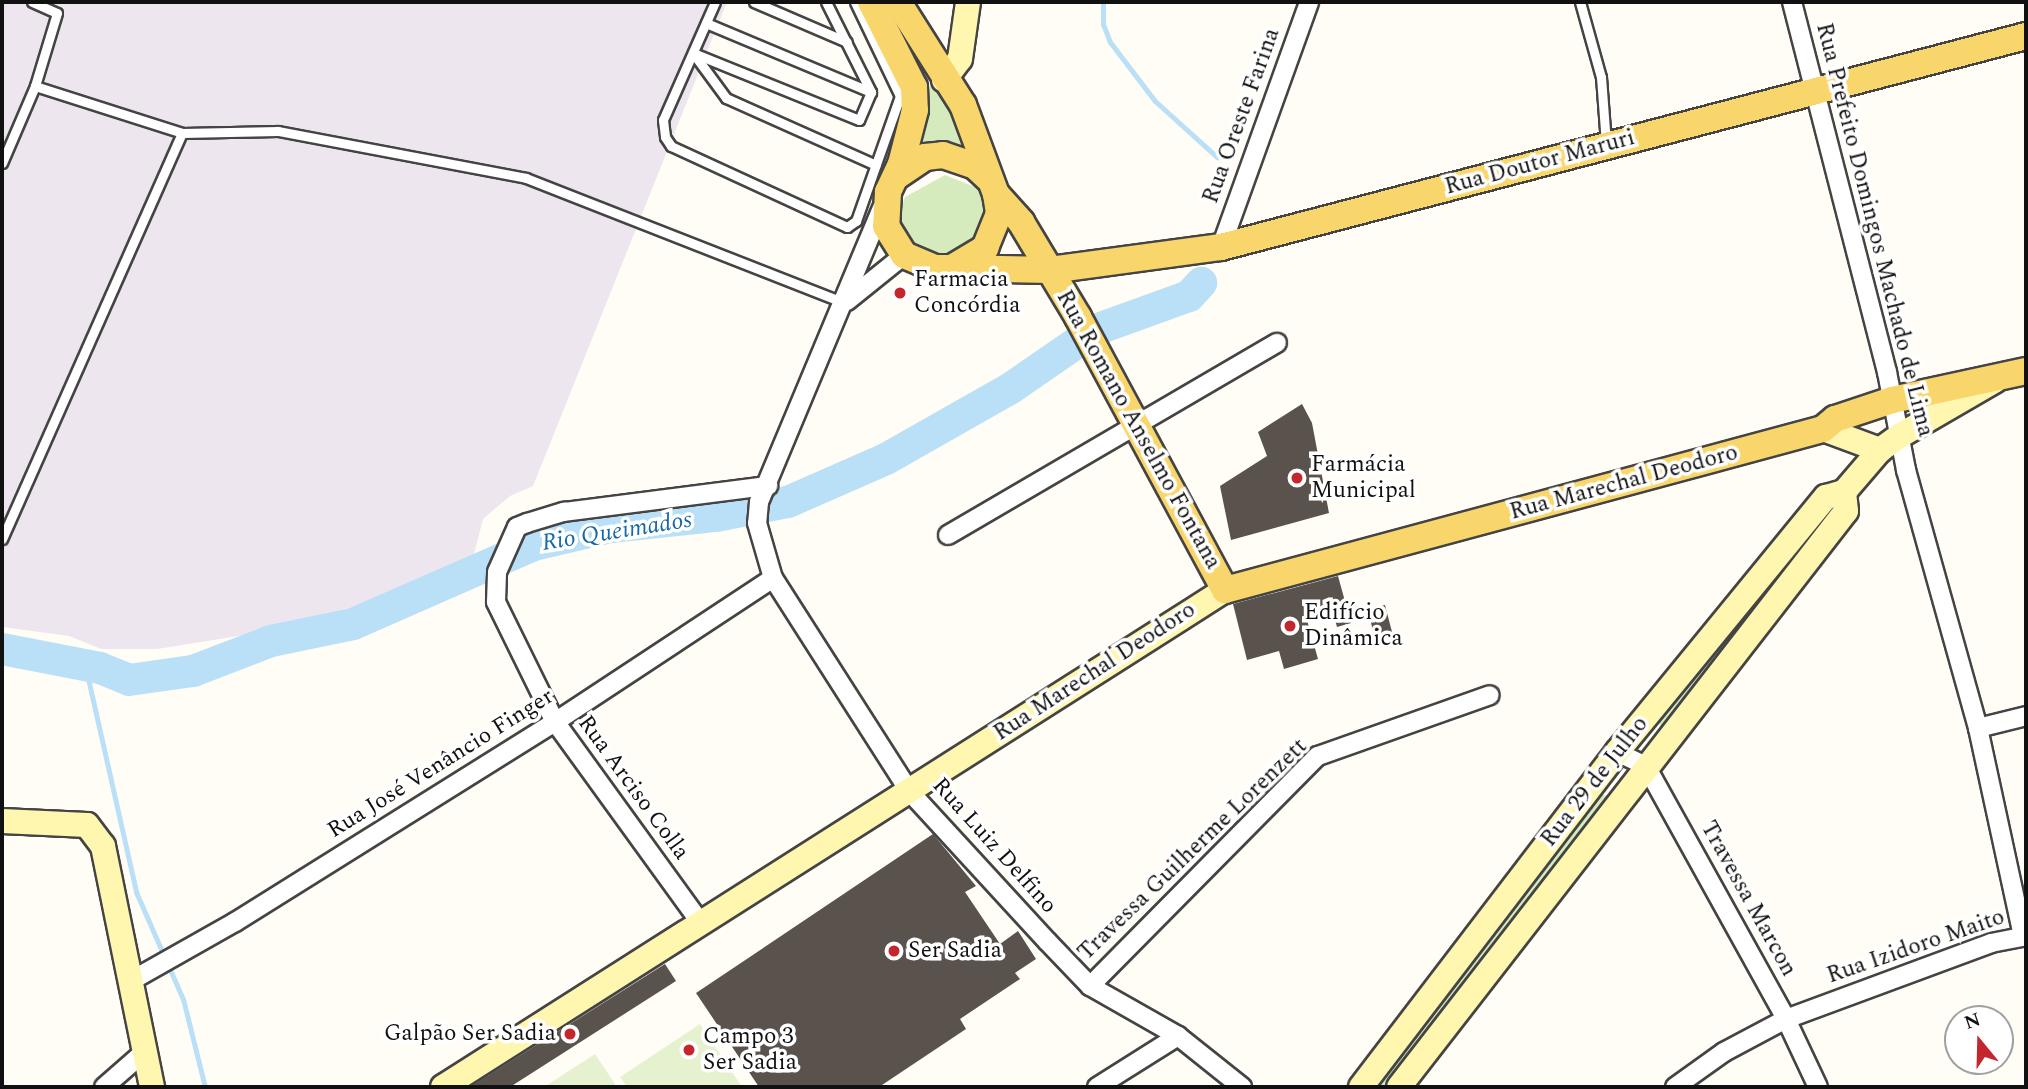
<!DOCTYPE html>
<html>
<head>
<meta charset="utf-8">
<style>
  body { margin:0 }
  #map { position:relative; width:2028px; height:1089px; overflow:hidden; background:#fffdf5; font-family:Spectral,serif }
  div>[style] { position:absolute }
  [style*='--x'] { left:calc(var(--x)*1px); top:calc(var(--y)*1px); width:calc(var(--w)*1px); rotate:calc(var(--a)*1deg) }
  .industrial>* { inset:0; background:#eee6ef }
  .green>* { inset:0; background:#d5ebbd }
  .pitch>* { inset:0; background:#e6f2cf }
  .stream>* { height:5px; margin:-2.5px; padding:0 2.5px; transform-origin:2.5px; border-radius:2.5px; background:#b9e0f7 }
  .river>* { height:32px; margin:-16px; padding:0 16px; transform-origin:16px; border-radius:16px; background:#b9e0f7 }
  .building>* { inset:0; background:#5a524d }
  .roads { filter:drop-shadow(2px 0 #444) drop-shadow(-2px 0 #444) drop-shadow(0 2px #444) drop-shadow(0 -2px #444) }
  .lane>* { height:9px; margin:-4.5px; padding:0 4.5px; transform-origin:4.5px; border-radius:4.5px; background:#fff }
  .street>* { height:18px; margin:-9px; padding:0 9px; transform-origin:9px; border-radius:9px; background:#fff }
  .secondary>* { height:24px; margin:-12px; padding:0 12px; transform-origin:12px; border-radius:12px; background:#fff6b0 }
  .primary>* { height:26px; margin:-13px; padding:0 13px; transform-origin:13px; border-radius:13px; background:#f9d66b }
  .dots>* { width:19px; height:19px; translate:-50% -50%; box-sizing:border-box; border:4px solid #fff; border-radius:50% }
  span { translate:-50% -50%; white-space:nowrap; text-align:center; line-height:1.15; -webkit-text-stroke:7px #fff; paint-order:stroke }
  .street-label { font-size:23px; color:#111 }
  .poi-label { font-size:23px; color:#111 }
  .left { translate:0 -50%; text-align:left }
  .right { translate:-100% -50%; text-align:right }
  .water-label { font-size:24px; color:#1768a6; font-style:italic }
  .frame { position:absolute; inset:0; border:4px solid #111; pointer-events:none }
  .north { position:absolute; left:1944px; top:1005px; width:70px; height:70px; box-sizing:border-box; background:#fff; border:2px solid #a0a0a0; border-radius:50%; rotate:341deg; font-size:19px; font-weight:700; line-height:28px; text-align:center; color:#111 }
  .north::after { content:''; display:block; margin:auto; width:24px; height:32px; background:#c4262e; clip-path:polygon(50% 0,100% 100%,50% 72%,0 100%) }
</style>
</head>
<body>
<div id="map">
  <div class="industrial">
    <i style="clip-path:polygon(2px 2px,727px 2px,533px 486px,510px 496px,483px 519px,473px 558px,371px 602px,258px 633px,157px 649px,101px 649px,69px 636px,2px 627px)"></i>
  </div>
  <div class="green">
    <i style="clip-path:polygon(937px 85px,969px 143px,966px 150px,918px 149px,926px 87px)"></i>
    <i style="clip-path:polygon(945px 175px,980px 189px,987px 207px,987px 230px,958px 253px,922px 256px,894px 227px,905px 197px)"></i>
    <i style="clip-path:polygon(1833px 504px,1835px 516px,1670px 724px,1660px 727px,1658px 715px)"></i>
    <i style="clip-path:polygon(1607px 795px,1608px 807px,1388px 1087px,1368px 1087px,1594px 797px)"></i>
  </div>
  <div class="pitch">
    <i style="clip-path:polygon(700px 1024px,742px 1087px,627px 1087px,620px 1077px)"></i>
    <i style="clip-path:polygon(595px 1054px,617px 1087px,544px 1087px)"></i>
  </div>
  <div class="stream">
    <i style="--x:1103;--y:2;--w:22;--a:90"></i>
    <i style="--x:1103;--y:24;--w:19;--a:69"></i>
    <i style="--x:1110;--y:42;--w:74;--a:52.7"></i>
    <i style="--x:1155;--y:101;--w:84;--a:42.1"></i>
    <i style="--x:85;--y:665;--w:233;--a:77.3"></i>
    <i style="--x:136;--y:892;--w:117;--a:66.3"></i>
    <i style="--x:183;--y:999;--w:91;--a:76"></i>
  </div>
  <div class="river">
    <i style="--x:2;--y:649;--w:100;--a:11"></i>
    <i style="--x:100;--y:668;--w:31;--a:22"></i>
    <i style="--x:129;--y:680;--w:65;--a:-8"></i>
    <i style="--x:193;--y:671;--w:84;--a:-21"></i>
    <i style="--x:271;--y:641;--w:84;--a:-11.7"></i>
    <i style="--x:353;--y:624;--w:197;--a:-23.6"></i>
    <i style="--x:534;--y:545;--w:79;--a:-13.2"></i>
    <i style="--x:611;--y:527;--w:106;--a:-6"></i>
    <i style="--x:716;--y:516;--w:73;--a:-11"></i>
    <i style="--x:788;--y:502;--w:107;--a:-23.7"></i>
    <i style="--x:886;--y:459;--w:144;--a:-29.6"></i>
    <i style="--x:1011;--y:388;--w:102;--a:-34.6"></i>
    <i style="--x:1095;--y:330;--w:100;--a:-19.9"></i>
    <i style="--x:1189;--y:296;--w:18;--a:-47"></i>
  </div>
  <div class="building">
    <i style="clip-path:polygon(1302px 404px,1312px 423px,1329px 513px,1231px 540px,1220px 486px,1267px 456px,1258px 432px)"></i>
    <i style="clip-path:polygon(1338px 576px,1351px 623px,1337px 627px,1331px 605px,1305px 613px,1318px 659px,1284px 669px,1279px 651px,1247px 660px,1233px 604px)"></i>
    <i style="clip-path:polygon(1385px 605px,1392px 632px,1374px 636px,1368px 609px)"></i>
    <i style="clip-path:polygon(933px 834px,976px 886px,965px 892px,1000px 944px,1018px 931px,1036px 959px,1015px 973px,1020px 979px,960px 1019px,966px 1029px,879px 1087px,759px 1087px,696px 993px)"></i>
    <i style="clip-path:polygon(665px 964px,676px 981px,510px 1087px,470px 1087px)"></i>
  </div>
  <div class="roads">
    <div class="lane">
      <i style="--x:32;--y:2;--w:27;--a:24"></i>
      <i style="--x:57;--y:13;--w:76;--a:106.8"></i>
      <i style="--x:715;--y:2;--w:129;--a:113.8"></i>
      <i style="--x:663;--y:120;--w:17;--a:83"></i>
      <i style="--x:665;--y:137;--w:11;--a:56"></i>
      <i style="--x:671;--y:146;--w:194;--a:24.7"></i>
      <i style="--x:847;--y:227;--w:11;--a:-34"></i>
      <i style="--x:856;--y:221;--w:133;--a:-70.6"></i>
      <i style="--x:900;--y:96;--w:104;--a:-115.6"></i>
      <i style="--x:754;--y:2;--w:101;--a:23.3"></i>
      <i style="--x:826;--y:2;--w:101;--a:63.4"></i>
      <i style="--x:871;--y:92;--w:30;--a:113"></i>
      <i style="--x:859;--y:120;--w:179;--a:-158"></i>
      <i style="--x:693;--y:53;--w:56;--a:53.7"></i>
      <i style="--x:726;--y:98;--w:164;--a:24.1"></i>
      <i style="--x:1580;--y:2;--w:78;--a:74.4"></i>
      <i style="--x:1601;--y:77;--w:67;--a:85.7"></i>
      <i style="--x:706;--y:23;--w:179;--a:22.7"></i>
      <i style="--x:2;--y:163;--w:84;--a:-66.8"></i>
      <i style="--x:35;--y:86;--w:154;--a:17.7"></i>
      <i style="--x:182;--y:133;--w:96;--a:-1.2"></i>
      <i style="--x:278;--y:131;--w:252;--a:10.7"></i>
      <i style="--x:526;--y:178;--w:340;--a:21.4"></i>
      <i style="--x:2;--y:539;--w:444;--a:-66.1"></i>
    </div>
    <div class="street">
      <i style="--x:1792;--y:2;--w:382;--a:75.6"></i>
      <i style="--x:1887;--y:372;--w:100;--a:79"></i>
      <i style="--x:1906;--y:470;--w:268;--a:74.4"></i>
      <i style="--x:1978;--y:728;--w:213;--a:77.8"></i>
      <i style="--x:882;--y:208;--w:319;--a:112.7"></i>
      <i style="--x:759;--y:502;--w:21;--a:95"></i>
      <i style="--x:757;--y:523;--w:57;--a:73.8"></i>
      <i style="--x:773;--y:578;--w:254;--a:57.4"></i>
      <i style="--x:910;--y:792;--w:202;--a:47.4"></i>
      <i style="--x:1047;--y:941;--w:62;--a:46.3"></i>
      <i style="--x:1090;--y:986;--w:101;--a:29.6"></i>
      <i style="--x:1178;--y:1036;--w:82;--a:38.6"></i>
      <i style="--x:1221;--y:247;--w:260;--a:-70.2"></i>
      <i style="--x:847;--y:301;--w:73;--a:-38.9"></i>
      <i style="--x:948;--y:535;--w:381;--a:-30.3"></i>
      <i style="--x:1978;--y:728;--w:49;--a:-14"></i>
      <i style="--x:1617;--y:752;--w:32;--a:26"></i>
      <i style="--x:1646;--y:766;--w:289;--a:61"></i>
      <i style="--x:1786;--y:1019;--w:75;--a:64.8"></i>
      <i style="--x:700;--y:922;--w:247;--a:-125.9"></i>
      <i style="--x:555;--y:722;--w:134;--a:-116.2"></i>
      <i style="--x:496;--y:602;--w:30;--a:-88"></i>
      <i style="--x:497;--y:572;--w:49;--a:-66"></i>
      <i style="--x:517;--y:527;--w:11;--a:-22"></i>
      <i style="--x:527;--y:523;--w:39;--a:-17"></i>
      <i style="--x:564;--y:512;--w:206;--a:-7.3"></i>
      <i style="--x:129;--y:982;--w:122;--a:-29.5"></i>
      <i style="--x:235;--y:922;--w:377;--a:-32"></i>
      <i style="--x:555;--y:722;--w:261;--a:-33.4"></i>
      <i style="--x:1090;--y:986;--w:324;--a:-45.3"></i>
      <i style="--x:1318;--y:756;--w:182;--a:-19.5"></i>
      <i style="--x:104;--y:1087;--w:53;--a:-41.2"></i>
      <i style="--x:1097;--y:1087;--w:96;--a:-32.2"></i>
      <i style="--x:1675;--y:1087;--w:60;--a:-35.5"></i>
      <i style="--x:1724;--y:1052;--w:70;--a:-28"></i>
      <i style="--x:1786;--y:1019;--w:219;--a:-20.3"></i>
      <i style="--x:1991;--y:943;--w:36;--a:-11"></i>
    </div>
    <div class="secondary">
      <i style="--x:944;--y:80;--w:26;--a:-53"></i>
      <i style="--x:960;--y:59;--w:58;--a:-82"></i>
      <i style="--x:1823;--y:429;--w:61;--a:20.2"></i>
      <i style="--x:2;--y:821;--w:85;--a:2.7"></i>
      <i style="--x:87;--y:825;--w:26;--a:53"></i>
      <i style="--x:103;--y:846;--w:246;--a:78.5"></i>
      <i style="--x:443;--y:1087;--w:927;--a:-32.44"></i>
      <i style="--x:1361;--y:1087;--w:422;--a:-52.6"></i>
      <i style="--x:1617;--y:752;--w:330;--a:-50.7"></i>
      <i style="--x:1826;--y:497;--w:19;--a:-16"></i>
      <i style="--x:1844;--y:492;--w:55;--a:-49.4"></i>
      <i style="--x:1880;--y:450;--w:26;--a:-36"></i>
      <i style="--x:1901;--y:435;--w:108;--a:-30.1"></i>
      <i style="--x:1399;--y:1087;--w:729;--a:-52.19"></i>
      <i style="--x:1846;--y:511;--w:19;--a:-96"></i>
    </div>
    <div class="primary">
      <i style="--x:871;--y:2;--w:95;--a:63.2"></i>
      <i style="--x:914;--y:87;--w:23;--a:88"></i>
      <i style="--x:915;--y:110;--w:56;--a:104.5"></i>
      <i style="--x:901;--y:164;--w:31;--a:115"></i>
      <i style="--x:888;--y:192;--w:34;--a:93"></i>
      <i style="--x:886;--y:226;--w:34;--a:58"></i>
      <i style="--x:904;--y:255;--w:34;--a:23"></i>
      <i style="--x:935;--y:268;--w:17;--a:0"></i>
      <i style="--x:952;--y:268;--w:39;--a:-31"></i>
      <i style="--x:985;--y:248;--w:38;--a:-68"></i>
      <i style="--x:999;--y:213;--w:19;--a:-99"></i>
      <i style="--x:996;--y:194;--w:95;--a:-110.3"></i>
      <i style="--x:963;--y:105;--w:122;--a:-122.3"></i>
      <i style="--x:897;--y:176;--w:34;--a:-34"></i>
      <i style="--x:925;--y:157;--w:18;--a:-6"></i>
      <i style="--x:943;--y:155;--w:34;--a:19"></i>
      <i style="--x:975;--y:166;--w:18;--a:43"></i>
      <i style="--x:996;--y:194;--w:38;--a:48"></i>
      <i style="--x:1021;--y:222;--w:111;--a:59"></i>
      <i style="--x:1078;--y:317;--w:310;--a:61.7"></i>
      <i style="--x:1225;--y:590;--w:619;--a:-15.07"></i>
      <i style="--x:1823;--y:429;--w:16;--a:-40"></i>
      <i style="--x:1835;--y:419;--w:60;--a:-18.4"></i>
      <i style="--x:1892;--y:400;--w:137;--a:-12.2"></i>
      <i style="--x:952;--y:268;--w:98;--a:1.2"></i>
      <i style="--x:1050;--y:270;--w:173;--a:-7.7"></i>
      <i style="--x:1221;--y:247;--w:832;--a:-14.69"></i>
    </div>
  </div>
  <div class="dots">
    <i style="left:900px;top:293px;background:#c4262e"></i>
    <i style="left:1297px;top:478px;background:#c4262e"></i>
    <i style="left:1290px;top:626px;background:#c4262e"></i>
    <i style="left:894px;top:951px;background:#c4262e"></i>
    <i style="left:570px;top:1034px;background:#c4262e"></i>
    <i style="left:689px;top:1050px;background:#c4262e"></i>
  </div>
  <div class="street-label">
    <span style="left:1242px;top:116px;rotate:-70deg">Rua Oreste Farina</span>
    <span style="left:1540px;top:163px;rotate:-15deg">Rua Doutor Maruri</span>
    <span style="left:1874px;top:230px;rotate:76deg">Rua Prefeito Domingos Machado de Lima</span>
    <span style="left:1138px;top:430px;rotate:61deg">Rua Romano Anselmo Fontana</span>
    <span style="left:1624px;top:483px;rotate:-15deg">Rua Marechal Deodoro</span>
    <span style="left:1095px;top:672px;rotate:-33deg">Rua Marechal Deodoro</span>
    <span style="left:441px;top:764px;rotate:-32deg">Rua José Venâncio Finger</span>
    <span style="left:1595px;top:782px;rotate:-52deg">Rua 29 de Julho</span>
    <span style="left:633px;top:788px;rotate:54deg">Rua Arciso Colla</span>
    <span style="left:994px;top:846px;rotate:48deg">Rua Luiz Delfino</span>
    <span style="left:1193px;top:850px;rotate:-44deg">Travessa Guilherme Lorenzett</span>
    <span style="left:1748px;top:899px;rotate:61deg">Travessa Marcon</span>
    <span style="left:1916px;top:947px;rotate:-19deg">Rua Izidoro Maito</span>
  </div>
  <div class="poi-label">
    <span class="left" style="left:914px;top:293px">Farmacia<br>Concórdia</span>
    <span class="left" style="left:1311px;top:478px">Farmácia<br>Municipal</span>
    <span class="left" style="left:1304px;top:626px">Edifício<br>Dinâmica</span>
    <span class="left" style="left:908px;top:951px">Ser Sadia</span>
    <span class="right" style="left:556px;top:1034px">Galpão Ser Sadia</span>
    <span class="left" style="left:703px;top:1050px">Campo 3<br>Ser Sadia</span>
  </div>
  <div class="water-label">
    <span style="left:617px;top:532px;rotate:-9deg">Rio Queimados</span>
  </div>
  <div class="frame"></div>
  <div class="north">N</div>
</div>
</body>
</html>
